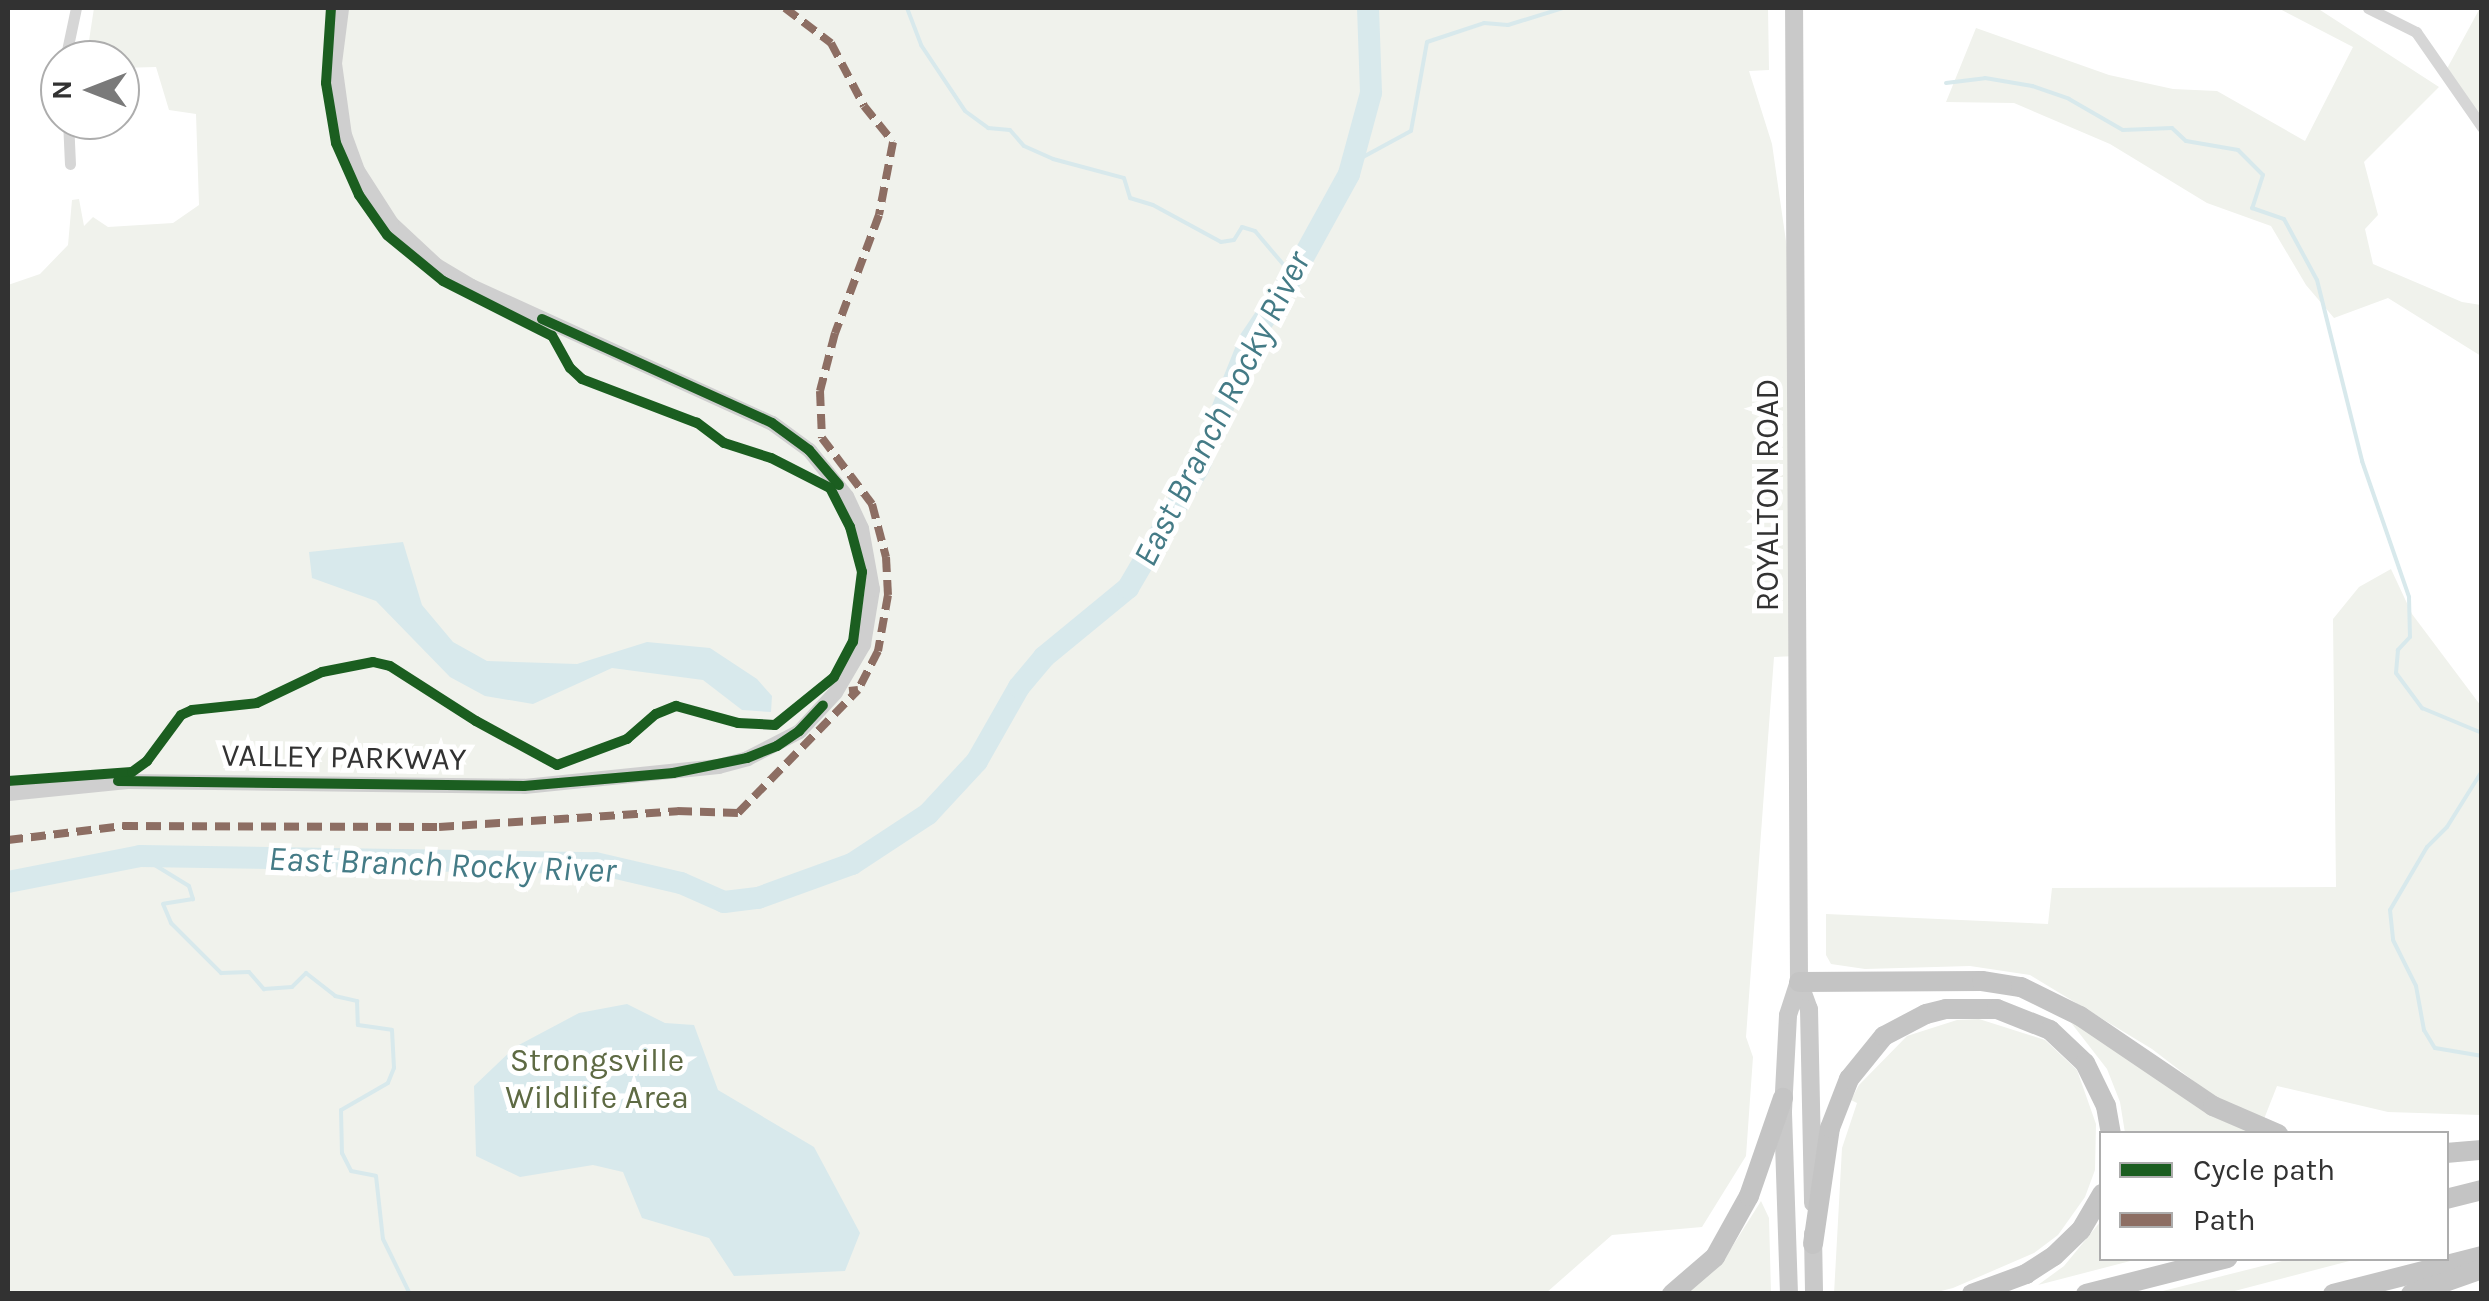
<!DOCTYPE html>
<html>
<head>
<meta charset="utf-8">
<style>
  body { margin:0 }
  #map { position:relative; width:2489px; height:1301px; overflow:hidden; background:#fff; font-family:Karla,sans-serif }
  div>[style] { position:absolute }
  [style*='--x'] { left:calc(var(--x)*1px); top:calc(var(--y)*1px); width:calc(var(--w)*1px); rotate:calc(var(--a)*1deg) }
  .green>* { inset:0; background:#f0f2ec }
  .water>* { inset:0; background:#d8e9ec }
  .stream>* { height:4px; margin:-2px; padding:0 2px; transform-origin:2px; border-radius:2px; background:#d8e9ec }
  .river>* { height:22px; margin:-11px; padding:0 11px; transform-origin:11px; border-radius:11px; background:#d8e9ec }
  .street>* { height:11px; margin:-5.5px; padding:0 5.5px; transform-origin:5.5px; border-radius:5.5px; background:#d6d6d6 }
  .secondary>* { height:15px; margin:-7.5px; padding:0 7.5px; transform-origin:7.5px; border-radius:7.5px; background:#cfcfcf }
  .primary>* { height:18px; margin:-9px; padding:0 9px; transform-origin:9px; border-radius:9px; background:#c9c9c9 }
  .highway>* { height:20px; margin:-10px; padding:0 10px; transform-origin:10px; border-radius:10px; background:#c4c4c4 }
  .quiet>* { height:8px; margin-top:-4px; transform-origin:0; background:repeating-linear-gradient(90deg,#8d6e63 0 15px,transparent 0 23px) }
  .cycleway>* { height:10px; margin:-5px; padding:0 5px; transform-origin:5px; border-radius:5px; background:#1b5e20 }
  span { translate:-50% -50%; white-space:nowrap; text-align:center; line-height:1.15; -webkit-text-stroke:10px #fff; paint-order:stroke }
  .street-label { font-size:32px; color:#323232 }
  .park-label { font-size:32px; color:#5e6a43 }
  .water-label { font-size:35px; color:#447b86; font-style:italic }
  .frame { position:absolute; inset:0; border:10px solid #323232; pointer-events:none }
  .legend { position:absolute; left:2099px; top:1131px; width:350px; height:130px; box-sizing:border-box; background:#fff; border:2px solid #adadad; margin:0; padding:12px 18px; list-style:none; font-size:30px; color:#323232 }
  .legend li { display:flex; align-items:center; gap:20px; height:50px }
  .legend b { width:50px; border:2px solid #adadad }
  .north { position:absolute; left:40px; top:40px; width:100px; height:100px; box-sizing:border-box; background:#fff; border:2px solid #adadad; border-radius:50%; rotate:270deg; font-size:28px; font-weight:700; line-height:40px; text-align:center; color:#323232 }
  .north::after { content:''; display:block; margin:auto; width:35px; height:45px; background:#7a7a7a; clip-path:polygon(50% 0,100% 100%,50% 72%,0 100%) }
</style>
</head>
<body>
<div id="map">
  <div class="green">
    <i style="clip-path:polygon(94px 8px,1768px 8px,1769px 70px,1749px 71px,1772px 144px,1792px 283px,1799px 656px,1774px 657px,1746px 1037px,1753px 1057px,1746px 1156px,1702px 1227px,1612px 1235px,1546px 1293px,8px 1293px,8px 285px,40px 274px,68px 245px,72px 200px,79px 199px,84px 226px,93px 217px,108px 227px,173px 223px,199px 205px,196px 114px,169px 110px,156px 67px,120px 68px,120px 60px,86px 60px)"></i>
    <i style="clip-path:polygon(2278px 8px,2317px 8px,2439px 87px,2364px 162px,2378px 215px,2365px 229px,2373px 264px,2462px 302px,2481px 305px,2481px 356px,2388px 298px,2334px 318px,2306px 285px,2271px 226px,2207px 203px,2110px 144px,2014px 103px,1946px 102px,1976px 28px,2109px 75px,2173px 89px,2217px 91px,2305px 141px,2353px 47px)"></i>
    <i style="clip-path:polygon(2480px 8px,2481px 8px,2481px 132px,2443px 76px)"></i>
    <i style="clip-path:polygon(2391px 569px,2412px 614px,2481px 706px,2481px 1115px,2388px 1112px,2277px 1086px,2264px 1119px,2221px 1102px,2152px 1049px,2030px 975px,1970px 966px,1865px 969px,1831px 964px,1826px 955px,1826px 914px,2048px 924px,2052px 888px,2336px 887px,2333px 619px,2359px 587px)"></i>
    <i style="clip-path:polygon(1979px 1019px,2045px 1040px,2077px 1070px,2096px 1124px,2095px 1170px,2085px 1197px,2058px 1235px,2034px 1253px,1953px 1288px,1933px 1293px,1834px 1294px,1842px 1148px,1857px 1103px,1851px 1100px,1859px 1085px,1907px 1036px,1957px 1020px)"></i>
    <i style="clip-path:polygon(2069px 1020px,2260px 1133px,2125px 1133px,2120px 1102px,2107px 1069px)"></i>
    <i style="clip-path:polygon(1761px 1201px,1769px 1218px,1771px 1293px,1686px 1294px,1732px 1247px)"></i>
    <i style="clip-path:polygon(2101px 1221px,2102px 1258px,2138px 1259px,2038px 1285px,2064px 1266px)"></i>
    <i style="clip-path:polygon(2290px 1259px,2357px 1259px,2227px 1293px,2155px 1293px)"></i>
  </div>
  <div class="water">
    <i style="clip-path:polygon(403px 542px,422px 605px,453px 642px,487px 661px,577px 664px,647px 642px,710px 648px,757px 679px,772px 696px,771px 712px,742px 710px,703px 680px,612px 668px,533px 704px,485px 696px,450px 677px,376px 601px,312px 578px,309px 552px)"></i>
    <i style="clip-path:polygon(627px 1004px,665px 1023px,694px 1025px,718px 1090px,814px 1147px,860px 1233px,845px 1271px,734px 1276px,709px 1238px,642px 1218px,623px 1172px,593px 1165px,520px 1177px,476px 1156px,474px 1086px,515px 1047px,579px 1013px)"></i>
  </div>
  <div class="stream">
    <i style="--x:907;--y:8;--w:40;--a:69"></i>
    <i style="--x:921;--y:45;--w:79;--a:56.3"></i>
    <i style="--x:965;--y:111;--w:29;--a:36"></i>
    <i style="--x:988;--y:128;--w:22;--a:5"></i>
    <i style="--x:1010;--y:130;--w:21;--a:49"></i>
    <i style="--x:1024;--y:146;--w:32;--a:24"></i>
    <i style="--x:1053;--y:159;--w:73;--a:15"></i>
    <i style="--x:1124;--y:178;--w:21;--a:73"></i>
    <i style="--x:1130;--y:198;--w:24;--a:17"></i>
    <i style="--x:1153;--y:205;--w:77;--a:28.6"></i>
    <i style="--x:1221;--y:242;--w:13;--a:-9"></i>
    <i style="--x:1234;--y:240;--w:15;--a:-58"></i>
    <i style="--x:1242;--y:227;--w:14;--a:17"></i>
    <i style="--x:1255;--y:231;--w:59;--a:49.8"></i>
    <i style="--x:1946;--y:83;--w:39;--a:-7"></i>
    <i style="--x:1985;--y:78;--w:48;--a:9.7"></i>
    <i style="--x:2032;--y:86;--w:39;--a:19"></i>
    <i style="--x:2069;--y:99;--w:62;--a:29.9"></i>
    <i style="--x:2123;--y:130;--w:49;--a:-2.3"></i>
    <i style="--x:2172;--y:128;--w:19;--a:43"></i>
    <i style="--x:2186;--y:141;--w:53;--a:9.8"></i>
    <i style="--x:2238;--y:150;--w:35;--a:45"></i>
    <i style="--x:2263;--y:175;--w:35;--a:108"></i>
    <i style="--x:2252;--y:208;--w:34;--a:19"></i>
    <i style="--x:2284;--y:219;--w:69;--a:61.6"></i>
    <i style="--x:2317;--y:280;--w:187;--a:76"></i>
    <i style="--x:2362;--y:461;--w:144;--a:70.9"></i>
    <i style="--x:2409;--y:597;--w:40;--a:88.6"></i>
    <i style="--x:2410;--y:637;--w:18;--a:133"></i>
    <i style="--x:2398;--y:650;--w:23;--a:95"></i>
    <i style="--x:2396;--y:673;--w:44;--a:53.4"></i>
    <i style="--x:2422;--y:708;--w:65;--a:22.6"></i>
    <i style="--x:1352;--y:163;--w:67;--a:-28.5"></i>
    <i style="--x:1411;--y:131;--w:90;--a:-79.8"></i>
    <i style="--x:1427;--y:42;--w:60;--a:-18.4"></i>
    <i style="--x:1484;--y:23;--w:24;--a:5"></i>
    <i style="--x:1508;--y:25;--w:58;--a:-17.2"></i>
    <i style="--x:2482;--y:771;--w:66;--a:122"></i>
    <i style="--x:2447;--y:827;--w:28;--a:135"></i>
    <i style="--x:2427;--y:847;--w:73;--a:120.4"></i>
    <i style="--x:2390;--y:910;--w:30;--a:84"></i>
    <i style="--x:2393;--y:940;--w:51;--a:63.4"></i>
    <i style="--x:2416;--y:986;--w:45;--a:79.7"></i>
    <i style="--x:2424;--y:1030;--w:21;--a:59"></i>
    <i style="--x:2435;--y:1048;--w:48;--a:9.7"></i>
    <i style="--x:140;--y:856;--w:57;--a:31.5"></i>
    <i style="--x:189;--y:886;--w:14;--a:73"></i>
    <i style="--x:193;--y:899;--w:30;--a:171"></i>
    <i style="--x:163;--y:904;--w:21;--a:67"></i>
    <i style="--x:171;--y:923;--w:71;--a:45"></i>
    <i style="--x:221;--y:973;--w:28;--a:-2"></i>
    <i style="--x:249;--y:972;--w:23;--a:49"></i>
    <i style="--x:264;--y:989;--w:28;--a:-4"></i>
    <i style="--x:292;--y:987;--w:20;--a:-45"></i>
    <i style="--x:306;--y:973;--w:37;--a:38"></i>
    <i style="--x:335;--y:996;--w:23;--a:13"></i>
    <i style="--x:357;--y:1001;--w:24;--a:88"></i>
    <i style="--x:358;--y:1025;--w:34;--a:8"></i>
    <i style="--x:392;--y:1030;--w:38;--a:87"></i>
    <i style="--x:394;--y:1068;--w:16;--a:112"></i>
    <i style="--x:388;--y:1083;--w:54;--a:150.1"></i>
    <i style="--x:341;--y:1110;--w:43;--a:88.7"></i>
    <i style="--x:342;--y:1153;--w:20;--a:63"></i>
    <i style="--x:351;--y:1171;--w:25;--a:11"></i>
    <i style="--x:376;--y:1176;--w:63;--a:83.7"></i>
    <i style="--x:383;--y:1239;--w:61;--a:63.9"></i>
  </div>
  <div class="river">
    <i style="--x:8;--y:882;--w:135;--a:-11.1"></i>
    <i style="--x:140;--y:856;--w:455;--a:0.9"></i>
    <i style="--x:595;--y:863;--w:88;--a:13.1"></i>
    <i style="--x:681;--y:883;--w:47;--a:23.8"></i>
    <i style="--x:724;--y:902;--w:34;--a:-7"></i>
    <i style="--x:758;--y:898;--w:100;--a:-19.9"></i>
    <i style="--x:852;--y:864;--w:91;--a:-33.3"></i>
    <i style="--x:928;--y:814;--w:72;--a:-47.2"></i>
    <i style="--x:977;--y:761;--w:85;--a:-60.4"></i>
    <i style="--x:1019;--y:687;--w:39;--a:-50"></i>
    <i style="--x:1044;--y:657;--w:109;--a:-39.4"></i>
    <i style="--x:1128;--y:588;--w:140;--a:-59.6"></i>
    <i style="--x:1199;--y:467;--w:137;--a:-68.1"></i>
    <i style="--x:1250;--y:340;--w:77;--a:-56.1"></i>
    <i style="--x:1293;--y:276;--w:116;--a:-61.2"></i>
    <i style="--x:1349;--y:174;--w:84;--a:-74.8"></i>
    <i style="--x:1371;--y:93;--w:85;--a:-92"></i>
  </div>
  <div class="street">
    <i style="--x:2368;--y:8;--w:54;--a:26.6"></i>
    <i style="--x:2416;--y:32;--w:116;--a:55.2"></i>
    <i style="--x:65;--y:60;--w:53;--a:-78.1"></i>
    <i style="--x:68;--y:120;--w:44;--a:87.4"></i>
  </div>
  <div class="secondary">
    <i style="--x:8;--y:793;--w:122;--a:-5.7"></i>
    <i style="--x:129;--y:781;--w:395;--a:0.7"></i>
    <i style="--x:524;--y:786;--w:195;--a:-5.9"></i>
    <i style="--x:718;--y:766;--w:30;--a:-15"></i>
    <i style="--x:747;--y:758;--w:59;--a:-27.4"></i>
    <i style="--x:799;--y:731;--w:53;--a:-47.3"></i>
    <i style="--x:835;--y:692;--w:56;--a:-59.7"></i>
    <i style="--x:863;--y:644;--w:56;--a:-80.7"></i>
    <i style="--x:872;--y:589;--w:62;--a:-100.2"></i>
    <i style="--x:861;--y:528;--w:35;--a:-115"></i>
    <i style="--x:846;--y:496;--w:59;--a:-128.8"></i>
    <i style="--x:809;--y:450;--w:46;--a:-143.9"></i>
    <i style="--x:772;--y:423;--w:331;--a:-155.5"></i>
    <i style="--x:471;--y:286;--w:41;--a:-149"></i>
    <i style="--x:436;--y:265;--w:62;--a:-137"></i>
    <i style="--x:391;--y:223;--w:63;--a:-122.7"></i>
    <i style="--x:357;--y:170;--w:37;--a:-110"></i>
    <i style="--x:344;--y:135;--w:73;--a:-97.9"></i>
    <i style="--x:334;--y:63;--w:55;--a:-82.7"></i>
  </div>
  <div class="primary">
    <i style="--x:1799;--y:982;--w:29;--a:70"></i>
    <i style="--x:1809;--y:1009;--w:194;--a:88.8"></i>
    <i style="--x:1813;--y:1234;--w:60;--a:89"></i>
    <i style="--x:1789;--y:1294;--w:183;--a:-91.9"></i>
    <i style="--x:1783;--y:1111;--w:96;--a:-87"></i>
    <i style="--x:1788;--y:1015;--w:35;--a:-72"></i>
    <i style="--x:1799;--y:982;--w:974;--a:-90.29"></i>
  </div>
  <div class="highway">
    <i style="--x:1799;--y:982;--w:183;--a:-0.3"></i>
    <i style="--x:1982;--y:981;--w:39;--a:9"></i>
    <i style="--x:2021;--y:987;--w:66;--a:26.2"></i>
    <i style="--x:2080;--y:1016;--w:161;--a:34.1"></i>
    <i style="--x:2213;--y:1106;--w:71;--a:23.3"></i>
    <i style="--x:2446;--y:1153;--w:36;--a:-5"></i>
    <i style="--x:2446;--y:1199;--w:37;--a:-14"></i>
    <i style="--x:1813;--y:1244;--w:117;--a:-81.7"></i>
    <i style="--x:1830;--y:1128;--w:53;--a:-68.8"></i>
    <i style="--x:1849;--y:1079;--w:55;--a:-50.9"></i>
    <i style="--x:1884;--y:1036;--w:47;--a:-27.6"></i>
    <i style="--x:1926;--y:1014;--w:21;--a:-14"></i>
    <i style="--x:1946;--y:1009;--w:51;--a:0"></i>
    <i style="--x:1997;--y:1009;--w:57;--a:21.6"></i>
    <i style="--x:2050;--y:1030;--w:48;--a:43.3"></i>
    <i style="--x:2085;--y:1063;--w:48;--a:64"></i>
    <i style="--x:2106;--y:1106;--w:28;--a:80"></i>
    <i style="--x:1672;--y:1294;--w:57;--a:-40.7"></i>
    <i style="--x:1715;--y:1257;--w:70;--a:-60.9"></i>
    <i style="--x:1749;--y:1196;--w:104;--a:-70.9"></i>
    <i style="--x:1972;--y:1294;--w:58;--a:-20.3"></i>
    <i style="--x:2026;--y:1274;--w:33;--a:-33"></i>
    <i style="--x:2054;--y:1256;--w:37;--a:-44"></i>
    <i style="--x:2081;--y:1230;--w:42;--a:-59.7"></i>
    <i style="--x:2086;--y:1294;--w:146;--a:-14.3"></i>
    <i style="--x:2333;--y:1294;--w:154;--a:-14.3"></i>
    <i style="--x:2411;--y:1294;--w:75;--a:-19.4"></i>
  </div>
  <div class="quiet">
    <i style="--x:785;--y:8;--w:58;--a:37.3"></i>
    <i style="--x:831;--y:43;--w:71;--a:62.4"></i>
    <i style="--x:864;--y:106;--w:46;--a:51.1"></i>
    <i style="--x:893;--y:142;--w:74;--a:100.9"></i>
    <i style="--x:879;--y:215;--w:126;--a:110.4"></i>
    <i style="--x:835;--y:333;--w:60;--a:104.5"></i>
    <i style="--x:820;--y:391;--w:47;--a:87.6"></i>
    <i style="--x:822;--y:438;--w:83;--a:52.9"></i>
    <i style="--x:872;--y:504;--w:55;--a:75.2"></i>
    <i style="--x:886;--y:557;--w:38;--a:87"></i>
    <i style="--x:888;--y:595;--w:57;--a:100.1"></i>
    <i style="--x:878;--y:651;--w:44;--a:117.1"></i>
    <i style="--x:858;--y:690;--w:9;--a:174"></i>
    <i style="--x:8;--y:840;--w:116;--a:-6.9"></i>
    <i style="--x:123;--y:826;--w:316;--a:0.2"></i>
    <i style="--x:439;--y:827;--w:239;--a:-3.8"></i>
    <i style="--x:677;--y:811;--w:61;--a:1.9"></i>
    <i style="--x:738;--y:813;--w:172;--a:-45.7"></i>
  </div>
  <div class="cycleway">
    <i style="--x:542;--y:319;--w:252;--a:24.3"></i>
    <i style="--x:772;--y:423;--w:46;--a:36.1"></i>
    <i style="--x:809;--y:450;--w:46;--a:49.4"></i>
    <i style="--x:8;--y:781;--w:124;--a:-4.2"></i>
    <i style="--x:132;--y:772;--w:19;--a:-36"></i>
    <i style="--x:147;--y:761;--w:57;--a:-53.5"></i>
    <i style="--x:181;--y:715;--w:12;--a:-24"></i>
    <i style="--x:192;--y:710;--w:65;--a:-6.1"></i>
    <i style="--x:257;--y:703;--w:72;--a:-25.5"></i>
    <i style="--x:322;--y:672;--w:52;--a:-11.1"></i>
    <i style="--x:373;--y:662;--w:17;--a:13"></i>
    <i style="--x:390;--y:666;--w:102;--a:32.6"></i>
    <i style="--x:476;--y:721;--w:92;--a:28.5"></i>
    <i style="--x:557;--y:765;--w:75;--a:-20.4"></i>
    <i style="--x:627;--y:739;--w:38;--a:-41"></i>
    <i style="--x:656;--y:714;--w:22;--a:-22"></i>
    <i style="--x:676;--y:706;--w:64;--a:15.3"></i>
    <i style="--x:738;--y:723;--w:37;--a:3"></i>
    <i style="--x:775;--y:725;--w:76;--a:-39.1"></i>
    <i style="--x:834;--y:677;--w:40;--a:-62"></i>
    <i style="--x:853;--y:642;--w:71;--a:-82.7"></i>
    <i style="--x:862;--y:572;--w:47;--a:-104.9"></i>
    <i style="--x:850;--y:527;--w:44;--a:-117.1"></i>
    <i style="--x:830;--y:488;--w:66;--a:-153"></i>
    <i style="--x:771;--y:458;--w:49;--a:-162.3"></i>
    <i style="--x:724;--y:443;--w:34;--a:-143"></i>
    <i style="--x:697;--y:423;--w:123;--a:-159.1"></i>
    <i style="--x:582;--y:379;--w:16;--a:-137"></i>
    <i style="--x:570;--y:368;--w:37;--a:-119"></i>
    <i style="--x:552;--y:336;--w:122;--a:-153.2"></i>
    <i style="--x:443;--y:281;--w:72;--a:-140.6"></i>
    <i style="--x:387;--y:235;--w:49;--a:-125"></i>
    <i style="--x:359;--y:195;--w:57;--a:-113.9"></i>
    <i style="--x:336;--y:143;--w:61;--a:-99.5"></i>
    <i style="--x:326;--y:83;--w:75;--a:-86.2"></i>
    <i style="--x:118;--y:781;--w:406;--a:0.7"></i>
    <i style="--x:524;--y:786;--w:150;--a:-5"></i>
    <i style="--x:673;--y:773;--w:76;--a:-11.5"></i>
    <i style="--x:747;--y:758;--w:32;--a:-22"></i>
    <i style="--x:777;--y:746;--w:27;--a:-34"></i>
    <i style="--x:799;--y:731;--w:35;--a:-47"></i>
  </div>
  <div class="street-label">
    <span style="left:1768px;top:495px;rotate:-90deg">ROYALTON ROAD</span>
    <span style="left:344px;top:758px;rotate:1deg">VALLEY PARKWAY</span>
  </div>
  <div class="park-label">
    <span style="left:597px;top:1080px">Strongsville<br>Wildlife Area</span>
  </div>
  <div class="water-label">
    <span style="left:1222px;top:409px;rotate:-63deg">East Branch Rocky River</span>
    <span style="left:442px;top:865px;rotate:2deg">East Branch Rocky River</span>
  </div>
  <div class="frame"></div>
  <ul class="legend">
  <li><b style="height:12px;background:#1b5e20"></b>Cycle path</li>
  <li><b style="height:12px;background:#8d6e63"></b>Path</li>
  </ul>
  <div class="north">N</div>
</div>
</body>
</html>
